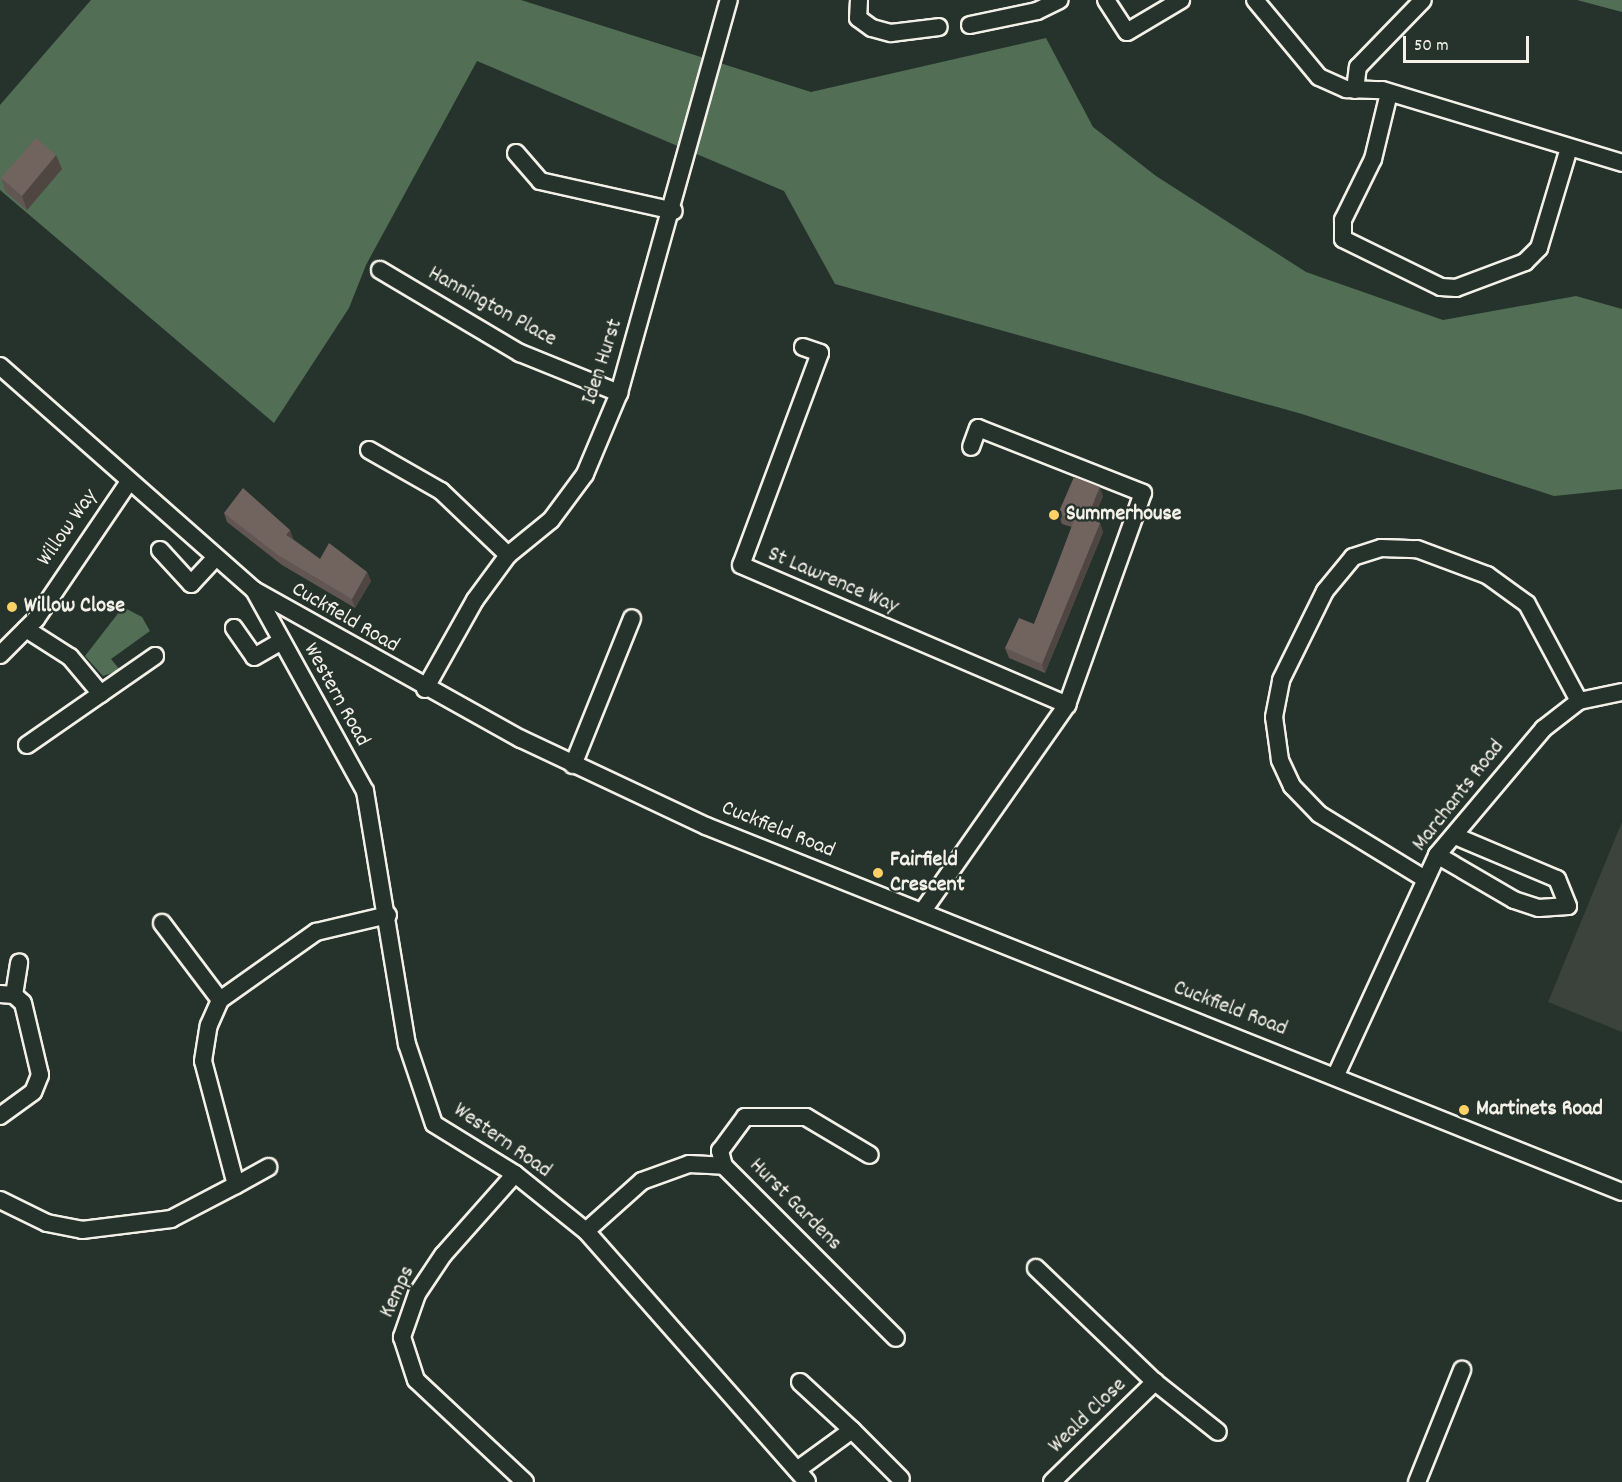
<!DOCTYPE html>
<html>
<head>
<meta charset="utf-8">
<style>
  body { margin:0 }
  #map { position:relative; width:1622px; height:1482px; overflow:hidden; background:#26332d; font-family:Dekko,sans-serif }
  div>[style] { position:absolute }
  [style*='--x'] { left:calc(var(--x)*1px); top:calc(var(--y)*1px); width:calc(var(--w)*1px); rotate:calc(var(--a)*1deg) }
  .built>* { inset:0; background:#3c423c }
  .green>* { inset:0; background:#526e55 }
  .roads { filter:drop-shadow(2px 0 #f4f1e8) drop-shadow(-2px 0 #f4f1e8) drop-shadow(0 2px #f4f1e8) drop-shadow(0 -2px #f4f1e8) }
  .minor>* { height:16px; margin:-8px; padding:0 8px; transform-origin:8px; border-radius:8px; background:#26332d }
  .wall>* { inset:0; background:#615652 }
  .shaded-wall>* { inset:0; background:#4f4642 }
  .building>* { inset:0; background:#71645f }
  .dots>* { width:16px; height:16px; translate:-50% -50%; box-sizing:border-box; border:3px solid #26332d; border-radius:50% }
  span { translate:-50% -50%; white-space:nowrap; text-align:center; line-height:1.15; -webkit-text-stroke:4.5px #26332d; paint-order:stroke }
  .street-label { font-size:22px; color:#f4f1e8 }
  .poi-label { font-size:22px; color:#f4f1e8; font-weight:700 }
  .left { translate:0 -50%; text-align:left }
  .scale { position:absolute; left:1403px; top:36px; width:126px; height:27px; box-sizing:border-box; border:3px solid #f4f1e8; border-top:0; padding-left:8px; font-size:18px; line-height:21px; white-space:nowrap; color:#f4f1e8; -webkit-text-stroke:4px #26332d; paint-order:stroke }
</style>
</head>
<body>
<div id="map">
  <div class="built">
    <i style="clip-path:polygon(1622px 822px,1622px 1032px,1548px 1002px)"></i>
  </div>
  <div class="green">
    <i style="clip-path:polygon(91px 0,521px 0,811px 92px,1046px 38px,1093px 127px,1156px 176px,1306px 272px,1443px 320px,1576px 296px,1622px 309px,1622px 489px,1554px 496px,1302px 414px,835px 284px,784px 191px,477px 61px,366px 265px,349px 308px,274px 423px,0 190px,0 105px)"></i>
    <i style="clip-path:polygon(1577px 0,1622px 0,1622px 12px)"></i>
    <i style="clip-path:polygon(123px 607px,142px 617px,150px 631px,111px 659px,120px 670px,103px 676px,85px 656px)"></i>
  </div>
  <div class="roads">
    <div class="minor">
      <i style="--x:859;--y:0;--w:18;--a:93"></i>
      <i style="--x:858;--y:18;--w:17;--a:36"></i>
      <i style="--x:872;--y:28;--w:20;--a:15"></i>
      <i style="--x:891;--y:33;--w:48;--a:-7.1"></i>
      <i style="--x:1106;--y:0;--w:38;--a:57"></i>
      <i style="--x:1127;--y:32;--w:63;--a:-30.7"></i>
      <i style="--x:1255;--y:0;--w:100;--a:50.3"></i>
      <i style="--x:1319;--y:77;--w:30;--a:24"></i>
      <i style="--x:1346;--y:89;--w:36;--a:2"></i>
      <i style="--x:1382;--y:90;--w:251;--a:16.9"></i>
      <i style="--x:970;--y:25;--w:68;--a:-11.8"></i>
      <i style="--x:1037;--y:11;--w:25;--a:-26"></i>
      <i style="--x:1355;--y:90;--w:23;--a:-83"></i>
      <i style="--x:1358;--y:67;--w:93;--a:-45.9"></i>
      <i style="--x:1389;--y:93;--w:68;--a:103.6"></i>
      <i style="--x:1373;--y:159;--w:68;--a:116.2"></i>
      <i style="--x:1343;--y:220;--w:19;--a:90"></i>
      <i style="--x:1343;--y:239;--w:109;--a:26.1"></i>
      <i style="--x:1441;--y:287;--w:15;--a:4"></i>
      <i style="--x:1456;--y:288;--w:74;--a:-20.6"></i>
      <i style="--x:1525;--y:262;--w:20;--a:-45"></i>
      <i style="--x:1539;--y:248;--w:104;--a:-73.3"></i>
      <i style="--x:516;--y:153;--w:37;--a:49"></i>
      <i style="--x:540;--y:181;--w:137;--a:12.6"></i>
      <i style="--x:380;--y:270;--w:163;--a:30.7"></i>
      <i style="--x:520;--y:353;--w:107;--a:22"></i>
      <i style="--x:803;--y:347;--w:18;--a:19"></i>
      <i style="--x:820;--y:353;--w:226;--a:110.4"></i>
      <i style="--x:741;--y:565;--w:355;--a:23.2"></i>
      <i style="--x:0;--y:366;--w:339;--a:41.4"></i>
      <i style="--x:254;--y:590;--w:306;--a:29.2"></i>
      <i style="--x:521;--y:739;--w:204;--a:25.2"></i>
      <i style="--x:706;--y:826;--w:986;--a:21.78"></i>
      <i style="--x:369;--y:450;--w:83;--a:29.7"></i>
      <i style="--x:441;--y:491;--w:93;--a:43.7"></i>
      <i style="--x:160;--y:550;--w:46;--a:47.6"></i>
      <i style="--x:191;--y:584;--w:35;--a:-47"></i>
      <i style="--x:254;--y:590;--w:230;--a:61.1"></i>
      <i style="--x:365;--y:791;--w:256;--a:80.6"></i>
      <i style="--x:407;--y:1044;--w:84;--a:71.4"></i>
      <i style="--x:434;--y:1124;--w:95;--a:31.7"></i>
      <i style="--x:515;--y:1174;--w:91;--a:38.8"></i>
      <i style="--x:586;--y:1231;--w:334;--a:48.6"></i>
      <i style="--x:234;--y:628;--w:35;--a:55"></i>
      <i style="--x:254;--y:657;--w:30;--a:-30"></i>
      <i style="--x:26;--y:629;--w:52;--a:32.5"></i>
      <i style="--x:70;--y:657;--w:48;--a:50"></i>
      <i style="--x:0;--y:655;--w:51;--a:-45"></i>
      <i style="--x:36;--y:619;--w:164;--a:-55.9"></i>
      <i style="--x:425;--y:689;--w:102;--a:-60.7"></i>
      <i style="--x:475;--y:600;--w:56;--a:-53.7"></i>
      <i style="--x:508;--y:555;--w:55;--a:-39.1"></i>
      <i style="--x:551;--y:520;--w:57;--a:-53.5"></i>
      <i style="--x:585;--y:474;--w:88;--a:-67.2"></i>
      <i style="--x:619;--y:393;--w:408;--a:-74.4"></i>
      <i style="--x:27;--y:745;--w:156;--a:-34.8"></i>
      <i style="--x:573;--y:765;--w:158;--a:-68.1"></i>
      <i style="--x:1437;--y:855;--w:89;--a:30.3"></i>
      <i style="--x:1514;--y:900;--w:26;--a:18"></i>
      <i style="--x:1539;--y:908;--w:29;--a:-4"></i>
      <i style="--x:1568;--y:906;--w:29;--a:-112"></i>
      <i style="--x:1557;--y:879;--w:111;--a:-157.1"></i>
      <i style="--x:1425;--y:879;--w:124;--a:-148.5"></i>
      <i style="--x:1319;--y:814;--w:39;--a:-134"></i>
      <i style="--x:1292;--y:786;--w:29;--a:-115"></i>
      <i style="--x:1280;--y:760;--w:43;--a:-97.9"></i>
      <i style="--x:1274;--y:717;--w:38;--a:-79"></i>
      <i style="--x:1281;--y:680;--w:99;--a:-63.7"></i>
      <i style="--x:1325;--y:591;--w:44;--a:-50.5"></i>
      <i style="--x:1353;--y:557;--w:29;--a:-18"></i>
      <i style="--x:1381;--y:548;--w:36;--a:2"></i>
      <i style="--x:1417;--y:549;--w:75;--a:20.4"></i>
      <i style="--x:1487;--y:575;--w:49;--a:35.9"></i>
      <i style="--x:1527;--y:604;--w:110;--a:61.8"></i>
      <i style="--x:922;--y:912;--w:253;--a:-55"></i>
      <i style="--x:1067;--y:705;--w:225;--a:-70.3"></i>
      <i style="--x:1143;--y:493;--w:177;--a:-158.5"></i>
      <i style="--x:978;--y:428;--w:20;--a:110"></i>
      <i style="--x:162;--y:923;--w:96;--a:53"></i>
      <i style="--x:0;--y:994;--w:14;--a:4"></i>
      <i style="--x:14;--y:995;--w:12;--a:42"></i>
      <i style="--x:23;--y:1003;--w:74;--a:76.7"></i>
      <i style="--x:40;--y:1075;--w:18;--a:112"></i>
      <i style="--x:33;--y:1092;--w:41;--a:144"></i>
      <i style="--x:14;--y:995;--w:33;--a:-81"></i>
      <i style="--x:1336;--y:1075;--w:242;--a:-65.3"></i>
      <i style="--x:1437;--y:855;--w:165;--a:-49.9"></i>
      <i style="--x:1543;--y:729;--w:46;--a:-37.9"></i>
      <i style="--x:1579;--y:701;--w:44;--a:-11.8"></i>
      <i style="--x:724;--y:1166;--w:16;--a:-105"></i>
      <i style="--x:720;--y:1151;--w:42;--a:-53.7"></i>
      <i style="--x:745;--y:1117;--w:61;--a:0"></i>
      <i style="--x:806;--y:1117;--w:74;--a:30.7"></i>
      <i style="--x:515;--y:1174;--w:108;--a:131.6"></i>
      <i style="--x:443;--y:1255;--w:47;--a:123.7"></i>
      <i style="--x:417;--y:1294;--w:46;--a:109.2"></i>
      <i style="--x:402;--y:1337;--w:45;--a:72"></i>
      <i style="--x:416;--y:1380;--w:149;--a:43.1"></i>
      <i style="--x:236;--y:1185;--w:37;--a:-29"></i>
      <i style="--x:0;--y:1200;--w:52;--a:26.1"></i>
      <i style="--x:47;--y:1223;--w:36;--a:11"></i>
      <i style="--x:82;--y:1230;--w:90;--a:-7"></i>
      <i style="--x:171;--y:1219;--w:73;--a:-27.6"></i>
      <i style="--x:236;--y:1185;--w:128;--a:-104.9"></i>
      <i style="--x:203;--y:1061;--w:36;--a:-81"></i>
      <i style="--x:209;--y:1025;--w:27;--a:-66"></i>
      <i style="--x:220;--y:1000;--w:118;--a:-35.3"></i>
      <i style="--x:316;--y:932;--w:74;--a:-13.3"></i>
      <i style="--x:586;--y:1231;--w:75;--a:-41.8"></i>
      <i style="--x:642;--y:1181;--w:50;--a:-19.9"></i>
      <i style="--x:689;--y:1164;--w:35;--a:3"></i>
      <i style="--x:724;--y:1166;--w:243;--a:45"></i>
      <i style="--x:1036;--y:1268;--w:165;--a:43.8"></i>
      <i style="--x:1155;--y:1382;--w:80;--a:38.4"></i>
      <i style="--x:800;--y:1382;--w:71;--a:42.7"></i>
      <i style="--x:797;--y:1470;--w:68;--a:-36"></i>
      <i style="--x:852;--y:1430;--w:69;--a:45"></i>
      <i style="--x:1052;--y:1482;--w:144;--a:-44.2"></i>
      <i style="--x:1417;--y:1482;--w:121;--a:-68.1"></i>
    </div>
  </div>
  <div class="wall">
    <i style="clip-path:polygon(62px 169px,27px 210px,6px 192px,1px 178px)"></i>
    <i style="clip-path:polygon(1103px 496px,1093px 520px,1100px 523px,1103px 532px,1045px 673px,1009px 658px,1005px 648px,1034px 624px,1072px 527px,1062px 524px,1058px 514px)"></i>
    <i style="clip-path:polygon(224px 513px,290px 530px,293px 539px,320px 559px,367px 572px,371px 581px,355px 608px,282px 565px,227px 522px)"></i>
  </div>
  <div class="shaded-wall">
    <i style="clip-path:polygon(56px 155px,62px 169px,27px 210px,22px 196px)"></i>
    <i style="clip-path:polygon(1100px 487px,1103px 496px,1090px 527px,1087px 518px)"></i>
    <i style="clip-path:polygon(1100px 523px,1103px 532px,1045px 673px,1042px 664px)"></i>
    <i style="clip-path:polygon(290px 530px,293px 539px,286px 535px)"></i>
    <i style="clip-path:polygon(367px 572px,371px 581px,355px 608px,352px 599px)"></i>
  </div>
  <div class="building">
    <i style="clip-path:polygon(36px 138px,56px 155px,22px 196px,1px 178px)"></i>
    <i style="clip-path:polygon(1074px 477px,1100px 487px,1087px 518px,1100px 523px,1042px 664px,1005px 648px,1019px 618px,1034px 624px,1055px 571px,1074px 520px,1058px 514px)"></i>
    <i style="clip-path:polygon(243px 488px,290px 530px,286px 535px,320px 559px,329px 543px,367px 572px,352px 599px,278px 555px,224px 513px)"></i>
  </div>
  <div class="dots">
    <i style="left:1054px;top:515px;background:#ffd166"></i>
    <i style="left:12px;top:607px;background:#ffd166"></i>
    <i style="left:878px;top:873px;background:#ffd166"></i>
    <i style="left:1464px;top:1110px;background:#ffd166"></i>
  </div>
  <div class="street-label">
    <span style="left:492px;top:307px;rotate:29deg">Hannington Place</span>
    <span style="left:603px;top:362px;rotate:-72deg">Iden Hurst</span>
    <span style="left:68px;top:528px;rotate:-55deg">Willow Way</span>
    <span style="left:833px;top:581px;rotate:23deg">St Lawrence Way</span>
    <span style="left:345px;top:618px;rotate:30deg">Cuckfield Road</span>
    <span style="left:336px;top:695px;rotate:61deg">Western Road</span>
    <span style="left:1459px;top:796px;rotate:-52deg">Marchants Road</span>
    <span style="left:778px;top:830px;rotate:22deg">Cuckfield Road</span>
    <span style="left:1230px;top:1009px;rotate:21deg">Cuckfield Road</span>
    <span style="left:502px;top:1141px;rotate:35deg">Western Road</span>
    <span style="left:795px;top:1205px;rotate:45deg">Hurst Gardens</span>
    <span style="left:398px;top:1292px;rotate:-65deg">Kemps</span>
    <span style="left:1088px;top:1416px;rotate:-44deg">Weald Close</span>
  </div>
  <div class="poi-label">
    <span class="left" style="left:1066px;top:515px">Summerhouse</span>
    <span class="left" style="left:24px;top:607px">Willow Close</span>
    <span class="left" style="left:890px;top:873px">Fairfield<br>Crescent</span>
    <span class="left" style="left:1476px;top:1110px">Martinets Road</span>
  </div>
  <div class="scale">50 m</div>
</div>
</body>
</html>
